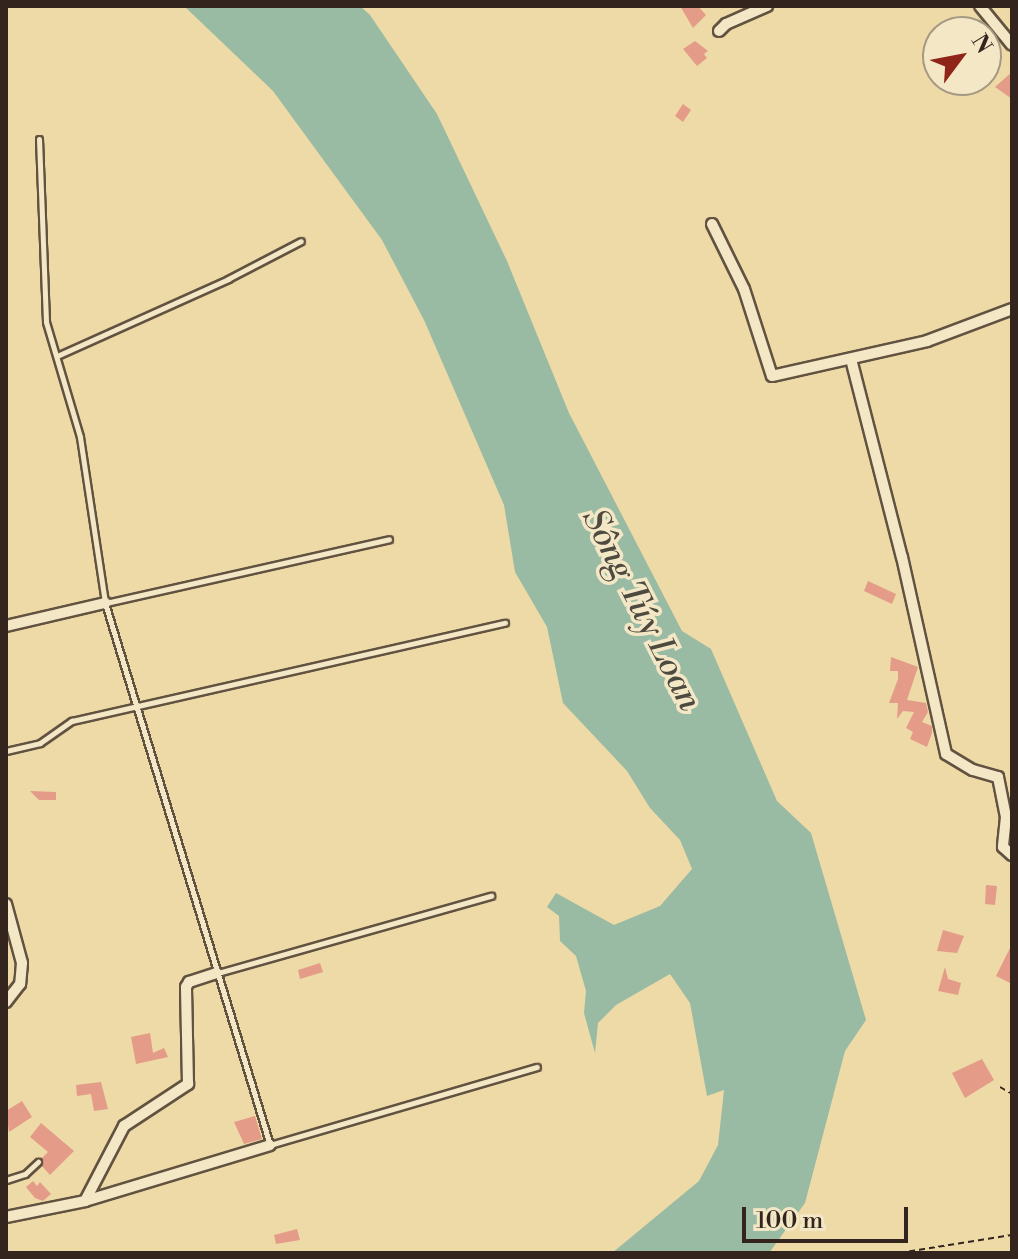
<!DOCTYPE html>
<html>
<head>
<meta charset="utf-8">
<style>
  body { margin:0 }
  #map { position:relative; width:1018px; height:1259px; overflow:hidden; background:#eddaa7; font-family:"Libre Bodoni",serif }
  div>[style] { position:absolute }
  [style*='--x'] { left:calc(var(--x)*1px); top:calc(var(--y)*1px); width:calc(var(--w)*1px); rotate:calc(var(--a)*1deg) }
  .water>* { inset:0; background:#9abba3 }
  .building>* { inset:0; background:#e49c89 }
  .path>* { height:2px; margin-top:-1px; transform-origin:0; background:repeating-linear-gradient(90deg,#33251e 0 6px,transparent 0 10px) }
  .roads { filter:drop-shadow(2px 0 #625240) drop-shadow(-2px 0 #625240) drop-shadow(0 2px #625240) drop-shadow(0 -2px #625240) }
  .lane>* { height:5px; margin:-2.5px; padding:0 2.5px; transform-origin:2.5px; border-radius:2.5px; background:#f3e7c6 }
  .street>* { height:10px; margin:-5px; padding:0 5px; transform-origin:5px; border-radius:5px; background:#f3e7c6 }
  span { translate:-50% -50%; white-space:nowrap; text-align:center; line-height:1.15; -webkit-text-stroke:7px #f3e7c6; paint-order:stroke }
  .water-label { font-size:34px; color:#4d4a3f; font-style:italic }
  .frame { position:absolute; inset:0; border:8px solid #33251e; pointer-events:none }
  .north { position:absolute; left:922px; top:16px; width:80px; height:80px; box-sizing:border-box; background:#f3e7c6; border:2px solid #a69983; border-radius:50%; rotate:58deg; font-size:22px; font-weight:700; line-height:32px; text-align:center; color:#33251e }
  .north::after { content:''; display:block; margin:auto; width:28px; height:36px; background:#8f2418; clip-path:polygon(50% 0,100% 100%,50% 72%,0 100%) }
  .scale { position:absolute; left:742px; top:1207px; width:166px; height:36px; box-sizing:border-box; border:4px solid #33251e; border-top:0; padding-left:10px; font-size:24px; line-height:28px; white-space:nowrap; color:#33251e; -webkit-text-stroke:6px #f3e7c6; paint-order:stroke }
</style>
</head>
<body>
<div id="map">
  <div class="water">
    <i style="clip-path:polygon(184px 6px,360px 6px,370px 15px,437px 114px,507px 261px,569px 413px,682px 631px,711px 649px,777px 801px,811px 833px,866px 1020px,845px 1051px,805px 1203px,769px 1253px,612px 1253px,699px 1181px,718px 1145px,724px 1090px,707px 1096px,690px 1003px,670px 974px,616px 1005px,598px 1023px,595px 1053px,584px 1013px,586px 991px,576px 956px,560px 941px,559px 916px,547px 907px,556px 893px,614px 925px,660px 906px,692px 869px,680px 840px,650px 808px,627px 771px,563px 703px,547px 627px,515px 572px,504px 505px,424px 320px,382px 240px,273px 91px)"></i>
  </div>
  <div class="building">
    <i style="clip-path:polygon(680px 6px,698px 6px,706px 15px,693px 28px)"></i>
    <i style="clip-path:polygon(695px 41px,708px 51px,704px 54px,707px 58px,697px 66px,683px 49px)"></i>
    <i style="clip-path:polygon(1012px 72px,1012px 99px,995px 87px)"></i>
    <i style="clip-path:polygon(683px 104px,691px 110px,683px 122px,675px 116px)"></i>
    <i style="clip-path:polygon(868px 581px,896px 594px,892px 604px,864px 591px)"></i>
    <i style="clip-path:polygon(891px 657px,918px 667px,907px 700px,926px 703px,928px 712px,922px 722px,932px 726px,932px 733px,927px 747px,910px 739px,913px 732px,906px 728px,914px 712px,903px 711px,897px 719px,898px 703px,889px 703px,898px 679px,898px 671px,890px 671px)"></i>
    <i style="clip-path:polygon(30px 791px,56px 792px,56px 800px,39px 800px)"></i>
    <i style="clip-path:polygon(986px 885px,997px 886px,995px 905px,985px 904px)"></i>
    <i style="clip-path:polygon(943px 930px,964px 936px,957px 953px,937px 951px)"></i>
    <i style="clip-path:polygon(1012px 944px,1012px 984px,996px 976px)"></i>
    <i style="clip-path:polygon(320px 963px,323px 972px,300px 979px,298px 970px)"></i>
    <i style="clip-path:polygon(945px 967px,948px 979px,961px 983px,958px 995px,938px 991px)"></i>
    <i style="clip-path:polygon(150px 1033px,153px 1053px,164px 1048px,168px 1057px,136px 1064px,131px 1037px)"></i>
    <i style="clip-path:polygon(982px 1059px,994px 1080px,965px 1098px,952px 1073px)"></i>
    <i style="clip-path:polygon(101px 1082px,108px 1109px,94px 1111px,91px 1094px,77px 1096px,76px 1085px)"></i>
    <i style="clip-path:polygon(22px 1101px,32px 1117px,9px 1132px,6px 1111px)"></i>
    <i style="clip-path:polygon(255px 1116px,262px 1139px,244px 1144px,234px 1122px)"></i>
    <i style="clip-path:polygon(41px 1123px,74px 1151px,50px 1175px,42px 1166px,42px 1158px,48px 1152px,30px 1137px)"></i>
    <i style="clip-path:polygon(33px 1181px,37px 1186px,40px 1182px,51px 1194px,43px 1201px,35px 1198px,26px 1187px)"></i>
    <i style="clip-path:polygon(297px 1229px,300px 1240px,276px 1244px,274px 1235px)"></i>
  </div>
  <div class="path">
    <i style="--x:1000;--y:1087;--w:14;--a:30"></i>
    <i style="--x:899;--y:1253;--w:114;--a:-9.1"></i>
  </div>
  <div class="roads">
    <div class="lane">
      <i style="--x:39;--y:139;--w:183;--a:87.8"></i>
      <i style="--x:46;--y:322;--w:120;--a:73.5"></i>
      <i style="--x:80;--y:437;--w:168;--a:81.4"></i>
      <i style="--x:105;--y:603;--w:567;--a:73.07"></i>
      <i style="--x:270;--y:1145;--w:278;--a:-16.3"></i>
      <i style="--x:57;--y:356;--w:188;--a:-24.2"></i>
      <i style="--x:228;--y:279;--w:82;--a:-27.5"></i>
      <i style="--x:106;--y:603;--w:290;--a:-12.7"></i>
      <i style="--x:6;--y:751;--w:35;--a:-13"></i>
      <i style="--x:40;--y:743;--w:39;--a:-35"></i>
      <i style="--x:72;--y:721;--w:444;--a:-12.8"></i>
      <i style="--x:218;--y:973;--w:284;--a:-15.8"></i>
      <i style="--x:6;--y:1180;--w:20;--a:-18"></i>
      <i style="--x:25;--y:1174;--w:18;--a:-43"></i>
    </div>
    <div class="street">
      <i style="--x:980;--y:6;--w:50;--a:50.6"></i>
      <i style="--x:719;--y:31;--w:10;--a:-45"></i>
      <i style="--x:726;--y:24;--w:45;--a:-23.7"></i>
      <i style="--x:712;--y:224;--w:72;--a:63.8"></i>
      <i style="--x:744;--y:289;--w:91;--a:72.2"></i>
      <i style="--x:772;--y:376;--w:159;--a:-12.7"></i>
      <i style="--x:927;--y:341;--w:91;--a:-20.6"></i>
      <i style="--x:851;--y:359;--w:204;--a:75.6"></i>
      <i style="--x:902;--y:557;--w:202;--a:77.4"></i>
      <i style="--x:946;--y:754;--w:31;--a:31"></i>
      <i style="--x:973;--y:770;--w:26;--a:16"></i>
      <i style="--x:998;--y:777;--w:41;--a:78.7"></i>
      <i style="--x:1006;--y:817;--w:30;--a:96"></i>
      <i style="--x:1003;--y:847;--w:12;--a:42"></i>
      <i style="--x:6;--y:626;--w:102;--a:-13.1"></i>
      <i style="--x:6;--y:904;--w:61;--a:74.8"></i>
      <i style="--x:22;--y:963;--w:21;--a:95"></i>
      <i style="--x:20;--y:984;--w:23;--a:128"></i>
      <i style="--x:85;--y:1201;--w:85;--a:-62.5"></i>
      <i style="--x:124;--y:1126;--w:77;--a:-33.3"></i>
      <i style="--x:188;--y:1084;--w:97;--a:-91.2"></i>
      <i style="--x:186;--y:987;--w:6;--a:-59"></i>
      <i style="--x:189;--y:982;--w:29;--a:-18"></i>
      <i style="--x:6;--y:1217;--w:81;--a:-11.4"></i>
      <i style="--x:85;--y:1201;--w:193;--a:-16.8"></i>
    </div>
  </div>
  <div class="water-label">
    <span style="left:641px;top:610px;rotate:63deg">Sông Túy Loan</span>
  </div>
  <div class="frame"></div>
  <div class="north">N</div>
  <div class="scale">100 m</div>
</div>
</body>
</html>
